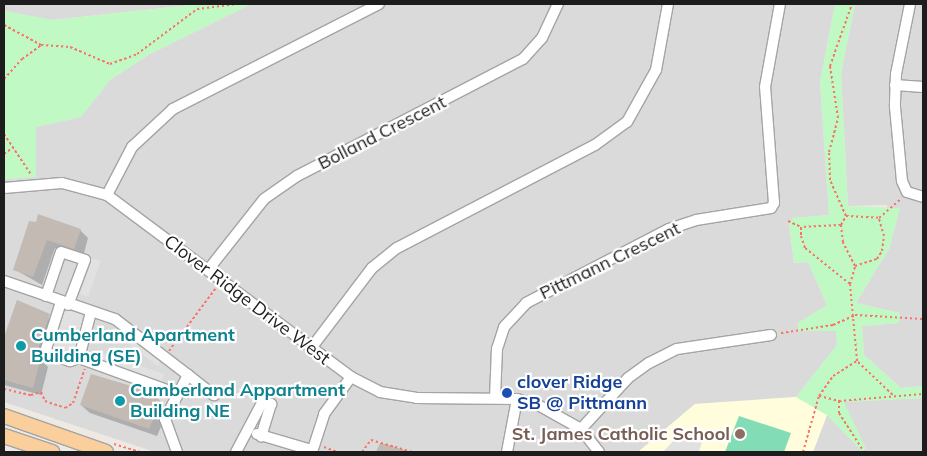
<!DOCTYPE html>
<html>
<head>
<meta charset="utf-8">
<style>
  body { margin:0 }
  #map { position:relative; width:927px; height:456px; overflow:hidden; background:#eeeae3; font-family:Mulish,sans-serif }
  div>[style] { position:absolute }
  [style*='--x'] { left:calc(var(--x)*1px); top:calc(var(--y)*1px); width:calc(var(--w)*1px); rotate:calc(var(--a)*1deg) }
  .residential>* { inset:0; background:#dbdada }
  .education>* { inset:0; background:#fffddc }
  .park>* { inset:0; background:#c0f9c3 }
  .pitch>* { inset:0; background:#82ddb7 }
  .parking>* { inset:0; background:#e1e1e1 }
  .shadow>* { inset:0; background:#0003 }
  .building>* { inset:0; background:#c3bab3 }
  .path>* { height:2px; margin-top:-1px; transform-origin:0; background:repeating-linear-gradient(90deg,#f8746b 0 2.5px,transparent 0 5px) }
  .roads { filter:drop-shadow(1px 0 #a4a4a4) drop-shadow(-1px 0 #a4a4a4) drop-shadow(0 1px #a4a4a4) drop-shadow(0 -1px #a4a4a4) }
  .minor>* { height:10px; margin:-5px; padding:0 5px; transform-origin:5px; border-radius:5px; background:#fff }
  .major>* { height:14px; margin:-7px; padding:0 7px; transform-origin:7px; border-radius:7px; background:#fbcf9c }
  .dots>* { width:14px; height:14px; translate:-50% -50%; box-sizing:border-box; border:2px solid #fff; border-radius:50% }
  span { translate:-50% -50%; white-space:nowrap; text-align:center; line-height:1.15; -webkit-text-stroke:4.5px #fff; paint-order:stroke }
  .street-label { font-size:18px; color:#1d1d1d }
  .culture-label { font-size:18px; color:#0d838f; font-weight:700 }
  .left { translate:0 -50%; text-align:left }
  .transit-label { font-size:18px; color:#164399; font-weight:700 }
  .education-label { font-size:18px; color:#785e54; font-weight:700 }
  .right { translate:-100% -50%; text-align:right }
  .frame { position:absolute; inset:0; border:5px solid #1d1d1d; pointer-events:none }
</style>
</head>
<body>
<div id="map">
  <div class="residential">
    <i style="clip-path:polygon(4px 4px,199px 4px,52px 20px,4px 11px)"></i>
    <i style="clip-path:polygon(251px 4px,835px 4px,820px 82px,829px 215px,793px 218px,789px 223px,794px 263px,808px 262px,827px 305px,798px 323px,836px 331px,837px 345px,796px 397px,695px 404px,638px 452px,155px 452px,4px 402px,4px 179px,36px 177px,36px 127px,81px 117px,110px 80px,148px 55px)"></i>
    <i style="clip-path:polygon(855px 4px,923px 4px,923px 386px,901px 388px,864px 355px,862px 326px,898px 323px,900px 313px,856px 303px,890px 247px,887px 205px,848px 206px,841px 73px)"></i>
    <i style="clip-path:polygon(923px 398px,923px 452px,813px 452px,827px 415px,862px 451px,843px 402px)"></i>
  </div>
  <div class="education">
    <i style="clip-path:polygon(796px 397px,827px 415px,813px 452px,638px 452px,695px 404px)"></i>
  </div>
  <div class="park">
    <i style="clip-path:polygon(199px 4px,251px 4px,148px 55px,110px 80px,81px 117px,36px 127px,36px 177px,4px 179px,4px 11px,53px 20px)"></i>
    <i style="clip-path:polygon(835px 4px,855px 4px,841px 73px,848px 206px,900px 208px,890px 247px,856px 303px,900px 313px,899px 323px,862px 326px,864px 355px,901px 388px,923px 386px,923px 398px,844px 402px,866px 449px,862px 451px,827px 415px,796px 397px,837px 345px,836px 331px,798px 331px,798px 323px,827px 305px,808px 262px,794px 263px,789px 223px,793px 218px,829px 215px,820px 82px)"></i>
  </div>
  <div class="pitch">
    <i style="clip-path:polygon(739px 416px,791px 433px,784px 452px,725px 452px)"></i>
  </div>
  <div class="parking">
    <i style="clip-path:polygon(92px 258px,101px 261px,88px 297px,80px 294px)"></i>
    <i style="clip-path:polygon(64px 309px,86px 316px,72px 358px,50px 350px)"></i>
    <i style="clip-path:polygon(117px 325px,161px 360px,158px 366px,111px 332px)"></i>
    <i style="clip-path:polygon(98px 352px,164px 374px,162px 383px,95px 359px)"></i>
    <i style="clip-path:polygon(696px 428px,705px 431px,699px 452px,663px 452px,676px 438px)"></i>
  </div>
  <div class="shadow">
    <i style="clip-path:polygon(30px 222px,80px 230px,88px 238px,83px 257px,55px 248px,42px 285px,14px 269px)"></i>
    <i style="clip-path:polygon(17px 301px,57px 324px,44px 363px,48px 367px,41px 395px,4px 385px,4px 342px)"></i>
    <i style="clip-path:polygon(154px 394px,168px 411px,157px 436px,90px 413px,81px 405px)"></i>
  </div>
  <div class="building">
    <i style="clip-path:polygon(38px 214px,81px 229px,74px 249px,47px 240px,33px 277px,13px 270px,29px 221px,36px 222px)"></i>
    <i style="clip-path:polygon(17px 300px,50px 314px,36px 354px,41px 357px,33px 388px,4px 380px,4px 337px)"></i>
    <i style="clip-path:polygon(91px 374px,155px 393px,160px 402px,149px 429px,80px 405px)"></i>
    <i style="clip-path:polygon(380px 443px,405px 450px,405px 452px,376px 452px)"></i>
  </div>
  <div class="path">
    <i style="--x:4;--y:25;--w:42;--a:28.4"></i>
    <i style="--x:4;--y:79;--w:27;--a:-48"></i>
    <i style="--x:22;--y:59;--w:24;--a:-36"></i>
    <i style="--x:41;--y:45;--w:29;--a:4"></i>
    <i style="--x:70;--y:47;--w:43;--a:23"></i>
    <i style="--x:110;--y:64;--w:29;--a:-20"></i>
    <i style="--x:137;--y:54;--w:75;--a:-36.9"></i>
    <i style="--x:197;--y:9;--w:40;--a:-7.1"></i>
    <i style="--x:4;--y:134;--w:50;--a:56.3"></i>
    <i style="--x:4;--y:154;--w:10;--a:-37"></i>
    <i style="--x:846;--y:216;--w:39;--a:-114"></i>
    <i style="--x:830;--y:180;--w:28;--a:-92"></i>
    <i style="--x:829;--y:152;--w:35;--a:-75"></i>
    <i style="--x:838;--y:118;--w:53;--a:-98.7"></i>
    <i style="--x:830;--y:66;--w:66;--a:-70.5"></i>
    <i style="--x:846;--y:216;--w:33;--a:3"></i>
    <i style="--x:879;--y:218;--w:30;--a:-41"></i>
    <i style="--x:788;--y:221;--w:14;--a:25"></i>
    <i style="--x:841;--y:225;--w:40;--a:177.1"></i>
    <i style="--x:801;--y:227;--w:9;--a:90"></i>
    <i style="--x:801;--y:236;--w:13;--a:72"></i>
    <i style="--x:805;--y:248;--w:58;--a:38.7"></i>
    <i style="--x:855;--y:266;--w:23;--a:-18"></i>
    <i style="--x:877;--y:259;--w:9;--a:-58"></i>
    <i style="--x:882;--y:251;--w:15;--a:-82"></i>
    <i style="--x:884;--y:236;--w:19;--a:-106"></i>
    <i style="--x:781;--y:333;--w:53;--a:-8.7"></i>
    <i style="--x:833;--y:325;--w:24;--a:-24"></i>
    <i style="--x:855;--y:315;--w:68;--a:3.4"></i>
    <i style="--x:169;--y:351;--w:79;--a:-53.3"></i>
    <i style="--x:858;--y:362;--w:50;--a:43.4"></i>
    <i style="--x:4;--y:389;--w:28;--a:13"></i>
    <i style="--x:31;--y:395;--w:10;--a:-17"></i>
    <i style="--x:41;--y:392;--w:10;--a:66"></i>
    <i style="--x:45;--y:401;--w:21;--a:19"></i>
    <i style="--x:65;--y:408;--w:9;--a:-32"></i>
    <i style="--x:73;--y:403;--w:36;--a:-71"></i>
    <i style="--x:819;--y:396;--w:21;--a:14"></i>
    <i style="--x:839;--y:401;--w:84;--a:-4.8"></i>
    <i style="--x:839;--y:401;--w:12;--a:90"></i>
    <i style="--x:839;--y:413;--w:46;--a:57.3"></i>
    <i style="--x:114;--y:444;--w:27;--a:17"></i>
    <i style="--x:324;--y:447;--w:15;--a:20"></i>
    <i style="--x:362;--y:452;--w:15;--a:-53"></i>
    <i style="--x:371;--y:440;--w:43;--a:16.3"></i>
    <i style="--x:417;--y:452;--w:16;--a:0"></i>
    <i style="--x:803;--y:452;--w:58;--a:-74.1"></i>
    <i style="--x:819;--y:396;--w:24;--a:-55"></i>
    <i style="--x:833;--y:376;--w:28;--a:-32"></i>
    <i style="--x:857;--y:361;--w:77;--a:-95.2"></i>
    <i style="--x:850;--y:284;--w:19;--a:-74"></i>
    <i style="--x:855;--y:266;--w:27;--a:-117"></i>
    <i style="--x:843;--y:242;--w:17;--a:-97"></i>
    <i style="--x:841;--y:225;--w:10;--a:-61"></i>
  </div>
  <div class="roads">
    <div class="minor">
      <i style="--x:910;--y:4;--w:71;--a:101.3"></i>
      <i style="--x:896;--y:74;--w:33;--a:92"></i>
      <i style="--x:895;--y:107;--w:74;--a:84.6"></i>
      <i style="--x:902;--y:181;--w:12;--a:66"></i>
      <i style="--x:907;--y:192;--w:17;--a:17"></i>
      <i style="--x:895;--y:85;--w:28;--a:4"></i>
      <i style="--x:4;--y:188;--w:58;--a:-4.9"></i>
      <i style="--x:62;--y:183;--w:47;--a:14.9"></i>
      <i style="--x:107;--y:195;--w:304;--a:36.7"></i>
      <i style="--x:351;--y:377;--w:33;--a:27"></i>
      <i style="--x:380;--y:392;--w:36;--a:9"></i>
      <i style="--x:416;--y:398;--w:101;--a:0.6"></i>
      <i style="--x:517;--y:399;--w:22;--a:16"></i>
      <i style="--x:538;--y:405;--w:49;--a:29.2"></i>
      <i style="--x:581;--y:429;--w:29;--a:52"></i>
      <i style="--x:107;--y:195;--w:54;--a:-62.5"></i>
      <i style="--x:132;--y:147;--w:56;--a:-42.8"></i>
      <i style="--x:173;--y:109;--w:231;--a:-27"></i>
      <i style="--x:208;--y:270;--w:90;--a:-51.7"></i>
      <i style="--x:264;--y:199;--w:40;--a:-34.9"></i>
      <i style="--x:297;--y:176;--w:254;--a:-27.4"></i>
      <i style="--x:523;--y:59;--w:28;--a:-48"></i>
      <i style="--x:542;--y:38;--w:38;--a:-65"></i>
      <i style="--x:4;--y:281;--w:117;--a:18.9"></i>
      <i style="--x:115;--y:319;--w:92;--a:37.5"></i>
      <i style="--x:188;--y:375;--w:50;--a:117.6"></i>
      <i style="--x:165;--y:419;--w:35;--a:70"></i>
      <i style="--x:46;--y:296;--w:46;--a:-71.2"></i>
      <i style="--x:61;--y:252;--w:25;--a:18"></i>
      <i style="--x:85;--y:260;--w:48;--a:110.7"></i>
      <i style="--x:61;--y:302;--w:52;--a:107.7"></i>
      <i style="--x:45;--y:352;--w:27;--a:20"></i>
      <i style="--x:70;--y:361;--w:9;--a:-18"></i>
      <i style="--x:79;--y:358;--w:105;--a:20"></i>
      <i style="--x:312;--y:347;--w:99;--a:-52.8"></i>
      <i style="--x:372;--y:268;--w:32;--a:-39"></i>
      <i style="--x:397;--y:248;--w:223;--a:-27.5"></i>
      <i style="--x:595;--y:145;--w:39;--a:-36"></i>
      <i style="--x:627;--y:122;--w:60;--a:-60.9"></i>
      <i style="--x:656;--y:70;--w:67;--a:-79.7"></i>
      <i style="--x:79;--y:358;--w:48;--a:-75.4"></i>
      <i style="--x:188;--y:375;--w:33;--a:38"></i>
      <i style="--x:495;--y:398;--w:49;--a:-87.7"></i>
      <i style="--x:497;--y:349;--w:23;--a:-72"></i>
      <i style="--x:504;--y:327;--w:33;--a:-47"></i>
      <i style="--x:526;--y:303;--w:161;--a:-27.4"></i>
      <i style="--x:669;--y:229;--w:28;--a:-18"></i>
      <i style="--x:696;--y:220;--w:76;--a:-9.1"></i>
      <i style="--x:771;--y:208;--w:6;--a:-59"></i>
      <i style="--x:774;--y:203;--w:116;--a:-94.4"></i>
      <i style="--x:765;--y:87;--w:84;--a:-79.8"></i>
      <i style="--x:581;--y:429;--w:69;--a:-47.3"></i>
      <i style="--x:628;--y:378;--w:26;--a:-36"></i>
      <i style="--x:649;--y:363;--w:31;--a:-27"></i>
      <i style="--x:677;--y:349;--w:95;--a:-8.5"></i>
      <i style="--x:257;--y:434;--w:56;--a:16.5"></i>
      <i style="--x:236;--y:452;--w:58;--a:-62.1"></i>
      <i style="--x:263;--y:401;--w:9;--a:21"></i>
      <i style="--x:271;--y:404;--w:34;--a:107"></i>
      <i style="--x:312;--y:452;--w:40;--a:-72"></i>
      <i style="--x:324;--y:414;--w:46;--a:-53.9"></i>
      <i style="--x:507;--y:452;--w:54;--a:-79.3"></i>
    </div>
    <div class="major">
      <i style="--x:4;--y:416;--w:108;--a:19.4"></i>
      <i style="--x:4;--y:436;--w:51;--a:18.4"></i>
    </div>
  </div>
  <div class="dots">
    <i style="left:21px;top:346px;background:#0f9aa8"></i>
    <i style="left:507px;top:393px;background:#1a4fb4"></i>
    <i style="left:120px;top:401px;background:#0f9aa8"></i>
    <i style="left:740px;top:434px;background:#8d6e63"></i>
  </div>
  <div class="street-label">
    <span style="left:382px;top:133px;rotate:-27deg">Bolland Crescent</span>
    <span style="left:610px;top:261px;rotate:-26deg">Pittmann Crescent</span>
    <span style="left:247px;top:300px;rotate:37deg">Clover Ridge Drive West</span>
  </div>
  <div class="culture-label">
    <span class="left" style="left:31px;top:346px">Cumberland Apartment<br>Building (SE)</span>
    <span class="left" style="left:130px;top:401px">Cumberland Appartment<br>Building NE</span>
  </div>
  <div class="transit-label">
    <span class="left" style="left:517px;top:393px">clover Ridge<br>SB @ Pittmann</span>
  </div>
  <div class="education-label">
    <span class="right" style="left:730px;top:434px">St. James Catholic School</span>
  </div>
  <div class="frame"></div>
</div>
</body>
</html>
